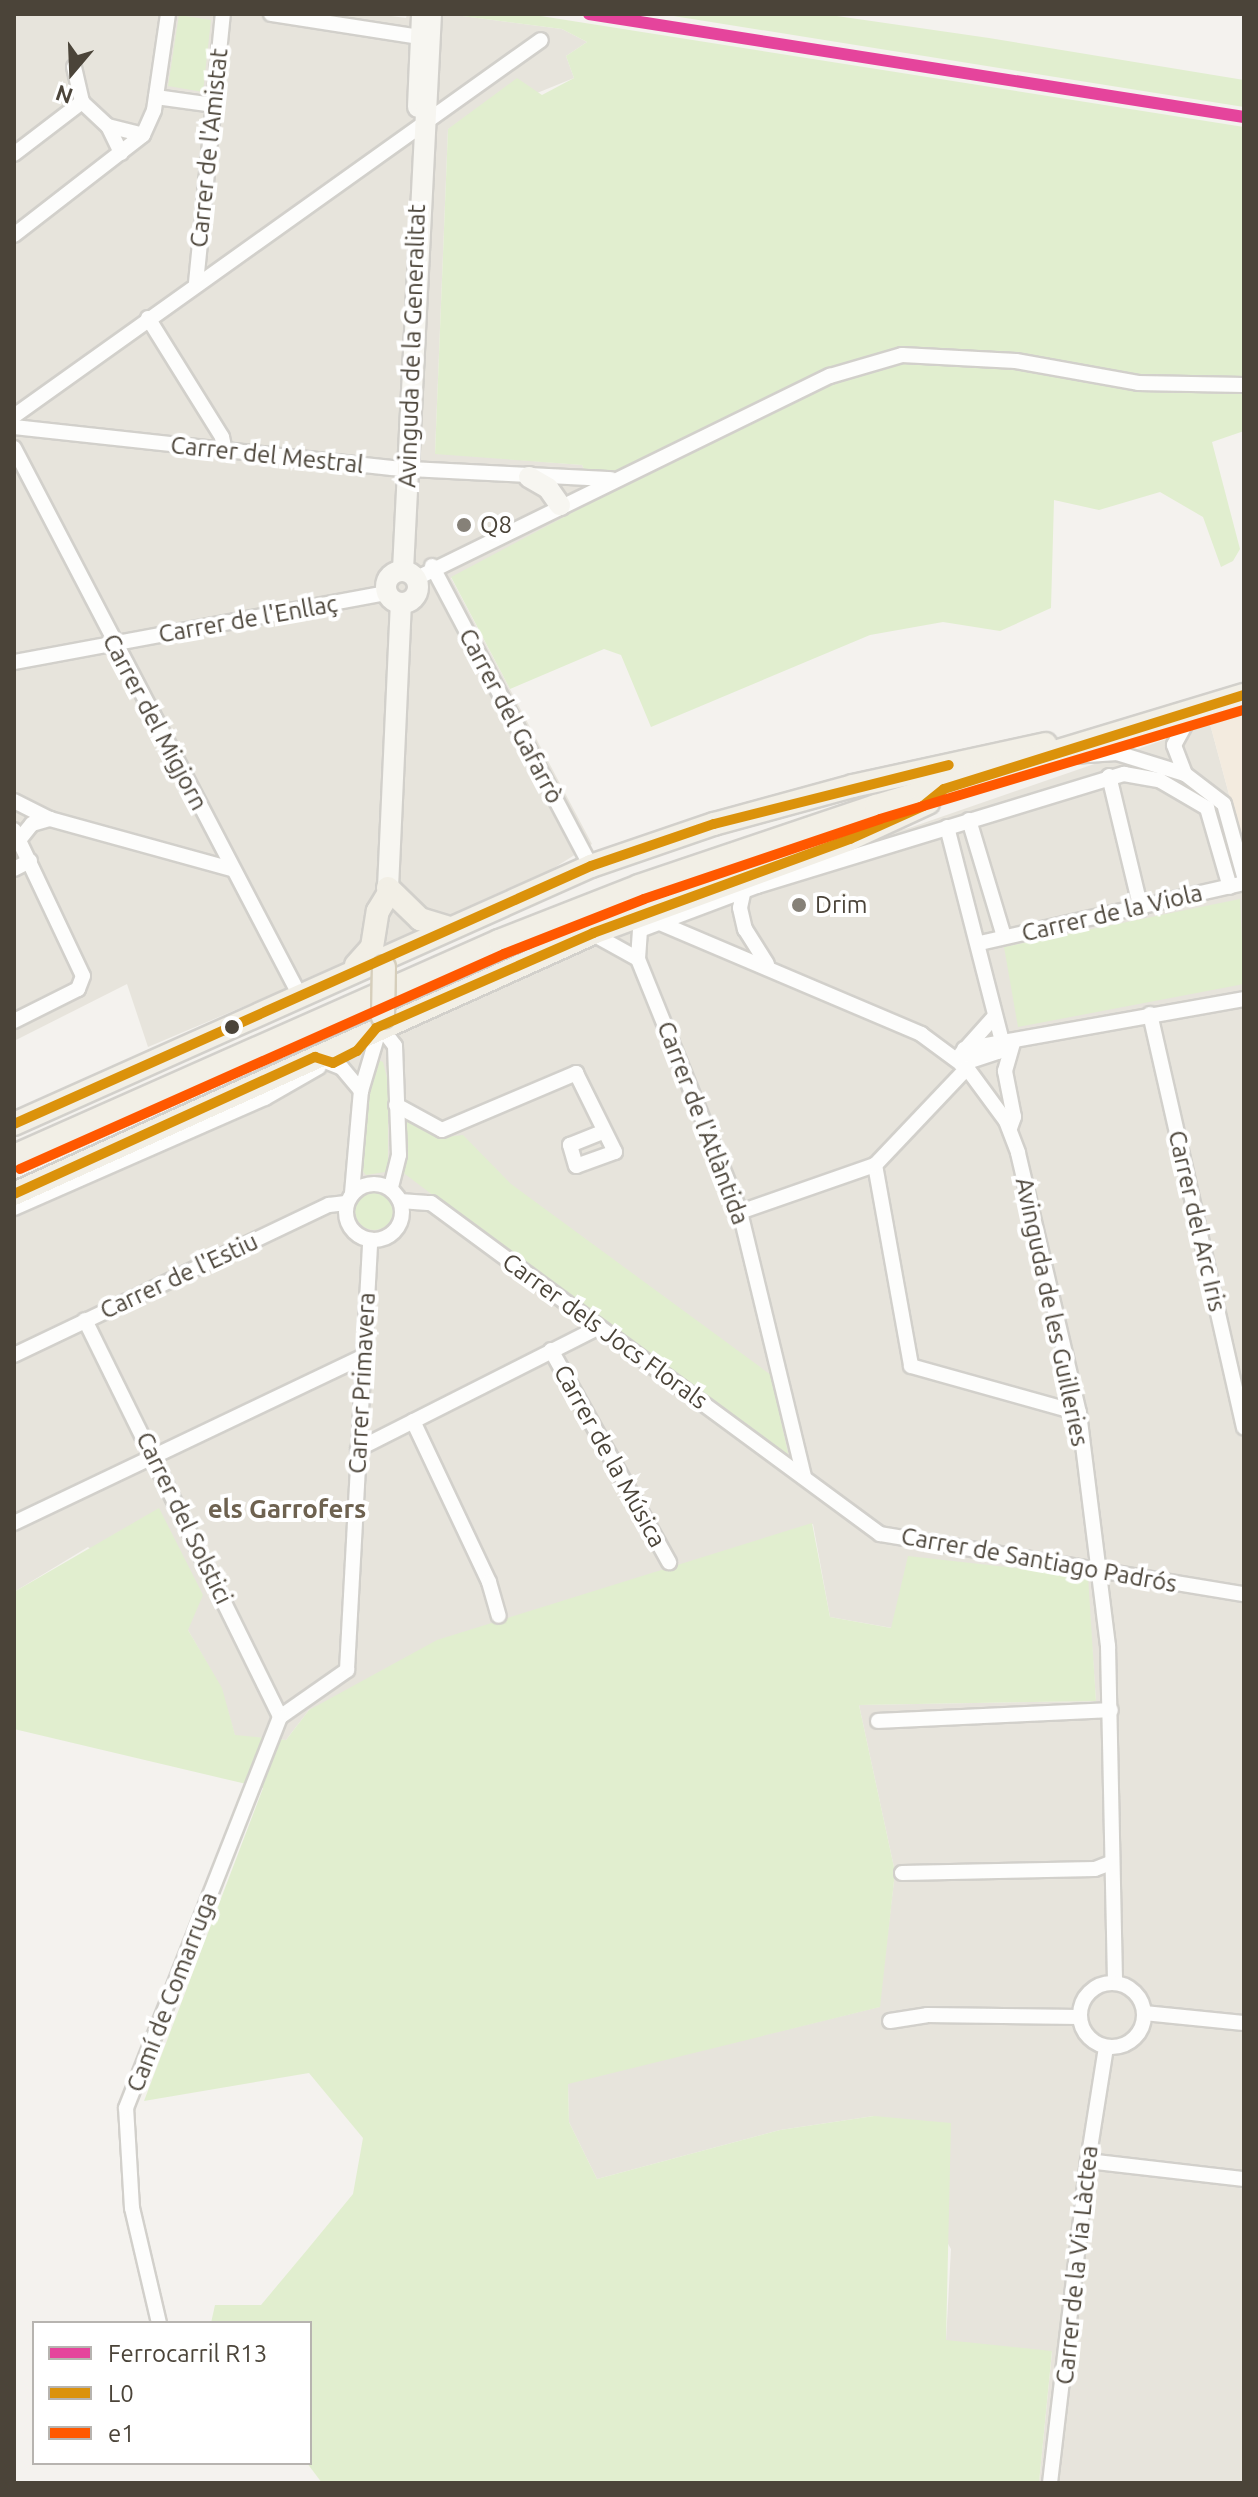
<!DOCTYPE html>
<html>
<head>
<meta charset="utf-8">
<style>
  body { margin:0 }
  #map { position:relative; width:1258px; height:2497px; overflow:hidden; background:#f4f2ee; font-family:Ubuntu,sans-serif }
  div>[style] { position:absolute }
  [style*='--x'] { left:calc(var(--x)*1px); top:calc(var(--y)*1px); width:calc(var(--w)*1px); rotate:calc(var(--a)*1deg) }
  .residential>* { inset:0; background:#e7e4dc }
  .commercial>* { inset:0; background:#f3ebdf }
  .green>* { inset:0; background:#e1eecf }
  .round { border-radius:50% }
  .roads { filter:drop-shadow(2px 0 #d2d0cb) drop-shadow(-2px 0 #d2d0cb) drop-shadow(0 2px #d2d0cb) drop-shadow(0 -2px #d2d0cb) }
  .street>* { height:14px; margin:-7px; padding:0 7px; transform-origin:7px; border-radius:7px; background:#fdfdfc }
  .street>.ring { margin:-7px; padding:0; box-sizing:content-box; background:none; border:14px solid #fdfdfc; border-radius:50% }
  .secondary>* { height:20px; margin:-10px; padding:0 10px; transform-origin:10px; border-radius:10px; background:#f7f6f1 }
  .secondary>.ring { margin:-10px; padding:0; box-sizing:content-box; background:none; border:20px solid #f7f6f1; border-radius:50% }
  .primary>* { height:22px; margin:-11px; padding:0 11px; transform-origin:11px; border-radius:11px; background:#f2efe6 }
  .bridges { filter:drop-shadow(2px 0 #d6cebb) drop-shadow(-2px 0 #d6cebb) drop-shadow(0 2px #d6cebb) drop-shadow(0 -2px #d6cebb) }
  .primary-bridge>* { height:22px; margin:-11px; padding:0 11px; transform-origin:11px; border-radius:11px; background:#f2efe6 }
  .bus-1>* { height:10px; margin:-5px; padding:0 5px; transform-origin:5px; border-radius:5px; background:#db920b }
  .bus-2>* { height:10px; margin:-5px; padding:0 5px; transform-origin:5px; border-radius:5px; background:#ff5800 }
  .rail-1>* { height:12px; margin:-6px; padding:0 6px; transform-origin:6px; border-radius:6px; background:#e5449c }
  .dots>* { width:22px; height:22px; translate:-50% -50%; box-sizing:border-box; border:4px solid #fff; border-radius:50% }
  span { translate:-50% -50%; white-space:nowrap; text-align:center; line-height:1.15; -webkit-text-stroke:8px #fff; paint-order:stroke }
  .street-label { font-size:24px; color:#4b4439 }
  .poi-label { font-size:24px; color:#4b4439 }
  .left { translate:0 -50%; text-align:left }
  .neighbourhood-label { font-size:26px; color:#6e6250; font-weight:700 }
  .frame { position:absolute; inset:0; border:16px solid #4b4439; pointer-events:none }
  .legend { position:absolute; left:32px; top:2321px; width:280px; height:144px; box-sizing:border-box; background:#fff; border:2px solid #b7b4b0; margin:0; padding:10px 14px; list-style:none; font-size:24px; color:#4b4439 }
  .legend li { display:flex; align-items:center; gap:16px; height:40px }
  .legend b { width:40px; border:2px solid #b7b4b0 }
  .north { position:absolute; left:32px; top:32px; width:80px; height:80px; -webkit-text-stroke:6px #fff; paint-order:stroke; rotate:199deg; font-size:22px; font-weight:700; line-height:32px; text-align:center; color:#4b4439 }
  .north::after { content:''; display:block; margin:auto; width:28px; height:36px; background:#4b4439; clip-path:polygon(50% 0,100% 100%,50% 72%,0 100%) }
</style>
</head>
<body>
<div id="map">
  <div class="residential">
    <i style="clip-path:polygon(14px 14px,376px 14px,406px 18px,407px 14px,447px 14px,562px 29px,587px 42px,566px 56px,574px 78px,448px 129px,435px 453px,582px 465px,599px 500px,451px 578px,592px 844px,519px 890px,148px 1047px,127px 984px,14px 1041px)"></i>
    <i style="clip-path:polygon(1210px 724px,1244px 850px,1244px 2483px,1039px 2483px,1052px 2352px,946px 2341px,951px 2249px,874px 2116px,780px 2130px,597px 2179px,569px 2122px,568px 2083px,879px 2007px,895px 1872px,859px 1705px,1096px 1701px,1087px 1576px,892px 1628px,830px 1617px,813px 1524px,309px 1710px,286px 1740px,235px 1736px,221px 1688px,188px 1630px,88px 1547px,14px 1592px,14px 1199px,660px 898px,912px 827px)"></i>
  </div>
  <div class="commercial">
    <i style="clip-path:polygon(1244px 714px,1244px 850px,1210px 724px)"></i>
  </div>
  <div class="green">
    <i style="clip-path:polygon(447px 14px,528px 14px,1244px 127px,1244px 431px,1212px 442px,1240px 549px,1233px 561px,1221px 567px,1203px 517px,1160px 492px,1099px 510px,1054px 500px,1051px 608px,1000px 631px,943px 622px,870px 635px,651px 727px,621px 655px,604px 649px,510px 689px,451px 577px,598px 499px,582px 465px,435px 454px,448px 129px,517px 78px,542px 95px,574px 78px,566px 56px,587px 42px,562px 29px)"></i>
    <i style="clip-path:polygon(661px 14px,823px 14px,989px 38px,1244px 80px,1244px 107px)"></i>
    <i style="clip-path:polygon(179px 15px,211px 20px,203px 92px,168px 86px)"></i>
    <i style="clip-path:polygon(1240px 899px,1244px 984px,1018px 1027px,1004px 947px)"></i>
    <i style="clip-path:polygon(376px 1059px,383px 1062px,388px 1082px,388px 1165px,385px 1172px,366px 1175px,357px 1164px)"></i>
    <i style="clip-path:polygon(404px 1118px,437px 1138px,463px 1135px,511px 1184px,771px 1375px,791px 1467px,401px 1171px)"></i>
    <i class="round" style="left:355px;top:1192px;width:38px;height:38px"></i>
    <i style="clip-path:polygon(159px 1508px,203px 1595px,188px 1630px,222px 1688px,235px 1735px,286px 1740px,309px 1710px,437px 1640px,812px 1523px,830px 1617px,891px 1628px,908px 1556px,1088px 1576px,1096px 1701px,859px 1705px,895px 1872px,880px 2007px,568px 2084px,569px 2122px,597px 2179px,780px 2130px,874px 2116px,951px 2123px,946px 2340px,1052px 2351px,1039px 2483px,322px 2483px,307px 2463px,310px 2323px,211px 2323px,215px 2305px,261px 2305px,307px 2250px,353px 2194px,363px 2138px,309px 2073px,144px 2101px,263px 1788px,14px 1729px,14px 1592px)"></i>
  </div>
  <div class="roads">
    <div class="street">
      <i style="--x:271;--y:14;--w:150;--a:8.8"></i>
      <i style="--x:74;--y:67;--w:36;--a:77"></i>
      <i style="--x:82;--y:102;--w:35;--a:43"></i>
      <i style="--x:108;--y:126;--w:30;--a:64"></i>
      <i style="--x:156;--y:97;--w:59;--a:7.9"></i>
      <i style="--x:108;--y:126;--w:36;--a:14"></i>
      <i style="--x:14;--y:154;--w:86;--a:-37.4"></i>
      <i style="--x:14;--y:235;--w:163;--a:-37.8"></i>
      <i style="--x:143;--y:135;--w:27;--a:-66"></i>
      <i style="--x:154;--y:110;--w:97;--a:-81.7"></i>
      <i style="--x:196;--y:283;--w:270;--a:-84.3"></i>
      <i style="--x:148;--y:318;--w:140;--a:58.1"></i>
      <i style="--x:222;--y:437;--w:14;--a:78"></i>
      <i style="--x:14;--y:416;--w:647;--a:-35.51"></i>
      <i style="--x:14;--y:427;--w:380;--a:6.2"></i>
      <i style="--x:392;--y:468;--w:219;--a:2.9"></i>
      <i style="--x:14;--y:448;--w:616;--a:62.44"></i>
      <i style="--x:432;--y:566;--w:340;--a:62.1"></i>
      <i style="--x:417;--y:578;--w:460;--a:-26.1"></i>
      <i style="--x:830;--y:376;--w:75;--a:-16.3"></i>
      <i style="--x:902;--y:355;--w:114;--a:3"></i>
      <i style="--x:1016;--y:361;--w:124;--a:10.2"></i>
      <i style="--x:1138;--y:383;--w:106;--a:1.1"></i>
      <i style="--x:14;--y:662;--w:379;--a:-10.5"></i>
      <i style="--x:1057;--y:757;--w:60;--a:-3.8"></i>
      <i style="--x:1117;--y:753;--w:71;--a:17.2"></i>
      <i style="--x:1185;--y:774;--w:49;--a:37.6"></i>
      <i style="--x:1224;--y:804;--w:75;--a:74.5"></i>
      <i style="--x:1185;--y:774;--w:31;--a:-111"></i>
      <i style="--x:1174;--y:745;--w:39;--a:-61"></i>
      <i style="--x:1109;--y:776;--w:137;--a:76.5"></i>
      <i style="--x:14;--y:801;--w:40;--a:26.6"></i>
      <i style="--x:50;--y:819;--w:189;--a:15.4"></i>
      <i style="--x:969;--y:820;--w:122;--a:73.3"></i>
      <i style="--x:947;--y:827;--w:225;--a:75.6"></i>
      <i style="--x:14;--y:830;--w:161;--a:64.7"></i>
      <i style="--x:83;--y:976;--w:14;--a:111"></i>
      <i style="--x:78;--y:989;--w:72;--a:153.4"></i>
      <i style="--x:19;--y:840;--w:21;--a:-51"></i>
      <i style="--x:32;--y:824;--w:19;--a:-16"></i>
      <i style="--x:14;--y:869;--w:18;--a:-27"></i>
      <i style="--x:744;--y:889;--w:19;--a:102"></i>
      <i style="--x:740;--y:908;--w:22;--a:77"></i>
      <i style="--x:745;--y:929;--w:41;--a:57.8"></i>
      <i style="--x:660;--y:923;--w:284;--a:23"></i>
      <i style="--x:921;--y:1034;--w:57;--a:36.5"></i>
      <i style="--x:967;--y:1068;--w:66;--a:53.7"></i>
      <i style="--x:1006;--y:1121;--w:34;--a:69"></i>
      <i style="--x:1018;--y:1153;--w:267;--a:76.8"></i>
      <i style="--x:1079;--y:1413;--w:235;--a:82.9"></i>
      <i style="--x:1108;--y:1646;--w:337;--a:88.8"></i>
      <i style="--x:640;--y:930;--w:125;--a:-20.6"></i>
      <i style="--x:757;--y:886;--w:384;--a:-17"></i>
      <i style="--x:1124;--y:774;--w:36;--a:10"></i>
      <i style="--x:1159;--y:780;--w:56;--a:30.3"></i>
      <i style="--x:1207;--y:808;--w:82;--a:73.8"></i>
      <i style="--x:640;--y:930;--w:29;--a:94"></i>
      <i style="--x:638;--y:959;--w:273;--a:68"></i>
      <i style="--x:740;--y:1212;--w:272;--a:76.4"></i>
      <i style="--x:593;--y:934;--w:51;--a:29.1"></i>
      <i style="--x:980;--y:943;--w:271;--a:-12.8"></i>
      <i style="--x:1150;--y:1014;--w:424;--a:77.2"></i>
      <i style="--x:380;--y:1026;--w:25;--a:53"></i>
      <i style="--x:395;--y:1046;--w:109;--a:87.9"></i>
      <i style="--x:399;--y:1155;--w:34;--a:104"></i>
      <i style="--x:964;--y:1049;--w:284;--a:-10.1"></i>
      <i style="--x:961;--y:1054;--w:51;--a:-48.2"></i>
      <i style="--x:315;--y:1057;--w:29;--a:22"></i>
      <i style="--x:342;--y:1068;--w:30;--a:50"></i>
      <i style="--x:961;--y:1064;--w:39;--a:-18"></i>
      <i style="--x:998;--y:1052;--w:9;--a:-54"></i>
      <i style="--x:396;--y:1105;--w:52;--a:28.5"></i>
      <i style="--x:442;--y:1130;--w:146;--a:-23"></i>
      <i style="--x:576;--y:1073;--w:88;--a:63.7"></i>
      <i style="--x:615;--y:1152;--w:41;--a:160.3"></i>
      <i style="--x:576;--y:1166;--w:22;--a:-106"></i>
      <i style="--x:570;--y:1145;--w:35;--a:-22"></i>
      <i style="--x:1010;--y:1128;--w:12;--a:-70"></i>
      <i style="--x:1014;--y:1117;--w:47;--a:-101.1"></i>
      <i style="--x:1005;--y:1071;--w:29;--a:-74"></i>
      <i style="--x:875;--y:1165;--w:204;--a:79.8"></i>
      <i style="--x:911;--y:1366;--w:174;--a:15.6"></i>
      <i class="ring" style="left:346px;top:1184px;width:42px;height:42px"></i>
      <i style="--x:352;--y:1193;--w:102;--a:-85"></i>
      <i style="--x:361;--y:1091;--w:67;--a:-73.5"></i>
      <i style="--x:400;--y:1201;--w:31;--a:4"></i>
      <i style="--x:431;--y:1203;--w:558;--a:36.4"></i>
      <i style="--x:880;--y:1534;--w:369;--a:9.4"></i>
      <i style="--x:14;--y:1208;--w:274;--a:-23.7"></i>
      <i style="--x:265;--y:1098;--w:62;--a:-29.9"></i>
      <i style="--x:740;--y:1212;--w:143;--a:-19.2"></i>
      <i style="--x:875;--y:1165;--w:134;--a:-46.5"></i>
      <i style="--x:85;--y:1320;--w:442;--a:63.8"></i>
      <i style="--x:551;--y:1350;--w:243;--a:60.9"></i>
      <i style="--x:14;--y:1355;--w:349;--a:-25.5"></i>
      <i style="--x:329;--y:1205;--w:17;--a:-7"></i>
      <i style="--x:413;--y:1421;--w:178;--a:64.7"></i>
      <i style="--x:489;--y:1582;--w:35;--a:74"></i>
      <i style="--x:358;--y:1449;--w:269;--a:-26.8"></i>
      <i style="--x:14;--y:1523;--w:386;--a:-25.5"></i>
      <i style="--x:280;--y:1717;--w:82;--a:-35"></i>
      <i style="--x:347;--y:1670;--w:431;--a:-86.9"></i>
      <i style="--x:878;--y:1721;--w:233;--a:-2.7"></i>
      <i style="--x:902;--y:1873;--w:193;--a:-1.2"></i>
      <i style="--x:1095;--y:1869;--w:17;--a:-21"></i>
      <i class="ring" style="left:1080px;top:1983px;width:50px;height:50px"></i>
      <i style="--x:1144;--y:2013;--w:100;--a:5.7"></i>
      <i style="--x:890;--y:2021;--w:37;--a:-9"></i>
      <i style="--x:927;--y:2015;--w:152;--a:0.8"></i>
      <i style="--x:1088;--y:2161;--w:157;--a:6.6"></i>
      <i style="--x:159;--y:2323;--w:118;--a:-103.2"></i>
      <i style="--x:132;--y:2208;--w:100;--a:-93.4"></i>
      <i style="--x:126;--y:2108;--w:420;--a:-68.5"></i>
      <i style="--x:1050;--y:2483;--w:324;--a:-83.3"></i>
      <i style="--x:1088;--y:2161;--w:115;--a:-81"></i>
    </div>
    <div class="secondary">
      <i style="--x:418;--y:107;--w:91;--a:-87.5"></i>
      <i style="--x:529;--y:477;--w:22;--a:30"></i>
      <i style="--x:548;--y:488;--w:21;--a:55"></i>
      <i style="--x:403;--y:570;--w:557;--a:-87.12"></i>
      <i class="ring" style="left:386px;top:571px;width:12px;height:12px"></i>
      <i style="--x:388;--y:888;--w:285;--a:-87.4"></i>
    </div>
    <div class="primary">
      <i style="--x:388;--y:888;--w:45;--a:44.1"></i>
      <i style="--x:420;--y:919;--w:31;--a:17"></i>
      <i style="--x:356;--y:965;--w:24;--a:-48"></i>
      <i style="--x:372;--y:947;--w:36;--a:-81"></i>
      <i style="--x:378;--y:911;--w:17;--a:-59"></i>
      <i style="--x:14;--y:1124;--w:632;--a:-24.09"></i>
      <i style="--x:591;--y:866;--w:130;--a:-18.9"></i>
      <i style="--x:714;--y:824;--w:144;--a:-15.3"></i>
      <i style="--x:853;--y:786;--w:197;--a:-12.3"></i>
      <i style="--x:14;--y:1156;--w:531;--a:-23.91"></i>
      <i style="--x:499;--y:941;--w:150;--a:-21.4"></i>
      <i style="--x:639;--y:886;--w:250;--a:-18.7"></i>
      <i style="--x:876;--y:806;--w:384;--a:-16.8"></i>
      <i style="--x:14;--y:1194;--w:635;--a:-24.26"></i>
      <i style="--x:593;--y:933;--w:274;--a:-20.1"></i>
      <i style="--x:850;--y:839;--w:86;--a:-24.8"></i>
    </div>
  </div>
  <div class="bridges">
    <div class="primary-bridge">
      <i style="--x:383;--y:1017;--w:50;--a:-88.9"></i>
    </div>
  </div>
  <div class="bus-1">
    <i style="--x:14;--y:1124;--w:632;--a:-24.09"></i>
    <i style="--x:591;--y:866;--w:130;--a:-18.9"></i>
    <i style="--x:714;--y:824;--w:242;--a:-14.1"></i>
    <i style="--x:14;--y:1194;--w:331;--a:-24.5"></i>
    <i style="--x:315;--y:1057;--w:19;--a:18"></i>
    <i style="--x:333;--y:1063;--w:27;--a:-27"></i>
    <i style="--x:357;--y:1051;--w:30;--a:-50"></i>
    <i style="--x:376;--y:1028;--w:237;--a:-23.6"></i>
    <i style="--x:593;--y:933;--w:274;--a:-20.1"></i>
    <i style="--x:850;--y:839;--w:80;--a:-24.3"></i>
    <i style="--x:923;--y:806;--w:27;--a:-39"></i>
    <i style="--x:944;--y:789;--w:314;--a:-17.4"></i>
  </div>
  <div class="bus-2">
    <i style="--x:20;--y:1169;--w:530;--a:-23.95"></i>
    <i style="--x:504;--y:954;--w:150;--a:-21.4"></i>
    <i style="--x:644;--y:899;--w:249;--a:-18.7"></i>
    <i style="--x:880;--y:819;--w:380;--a:-16.7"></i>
  </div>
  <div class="rail-1">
    <i style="--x:589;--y:14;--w:663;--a:8.94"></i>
  </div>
  <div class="dots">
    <i style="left:464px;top:525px;background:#868178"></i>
    <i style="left:799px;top:905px;background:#868178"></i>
    <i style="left:232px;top:1027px;background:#4b4439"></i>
  </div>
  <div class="street-label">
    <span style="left:209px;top:148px;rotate:-84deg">Carrer de l'Amistat</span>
    <span style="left:412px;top:346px;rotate:-88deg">Avinguda de la Generalitat</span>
    <span style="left:267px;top:455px;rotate:6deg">Carrer del Mestral</span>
    <span style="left:248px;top:619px;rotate:-10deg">Carrer de l'Enllaç</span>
    <span style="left:511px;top:716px;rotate:62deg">Carrer del Gafarrò</span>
    <span style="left:155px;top:722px;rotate:62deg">Carrer del Migjorn</span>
    <span style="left:1112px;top:913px;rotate:-13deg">Carrer de la Viola</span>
    <span style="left:703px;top:1123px;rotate:69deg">Carrer de l'Atlàntida</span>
    <span style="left:1197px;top:1221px;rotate:77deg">Carrer del Arc Iris</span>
    <span style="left:179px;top:1276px;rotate:-25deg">Carrer de l'Estiu</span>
    <span style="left:1052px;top:1312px;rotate:78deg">Avinguda de les Guilleries</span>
    <span style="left:605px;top:1331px;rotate:36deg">Carrer dels Jocs Florals</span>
    <span style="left:362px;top:1383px;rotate:-87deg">Carrer Primavera</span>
    <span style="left:610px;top:1456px;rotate:61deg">Carrer de la Música</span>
    <span style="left:184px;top:1518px;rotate:64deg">Carrer del Solstici</span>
    <span style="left:1039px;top:1560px;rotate:10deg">Carrer de Santiago Padrós</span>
    <span style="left:172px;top:1992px;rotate:-69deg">Camí de Comarruga</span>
    <span style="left:1077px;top:2265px;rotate:-84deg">Carrer de la Via Làctea</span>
  </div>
  <div class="poi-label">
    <span class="left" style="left:480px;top:525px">Q8</span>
    <span class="left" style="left:815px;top:905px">Drim</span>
  </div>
  <div class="neighbourhood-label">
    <span style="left:287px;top:1509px">els Garrofers</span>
  </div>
  <div class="frame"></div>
  <ul class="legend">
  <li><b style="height:10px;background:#e5449c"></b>Ferrocarril R13</li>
  <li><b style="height:10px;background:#db920b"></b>L0</li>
  <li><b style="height:10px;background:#ff5800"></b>e1</li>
  </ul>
  <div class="north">N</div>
</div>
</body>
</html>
